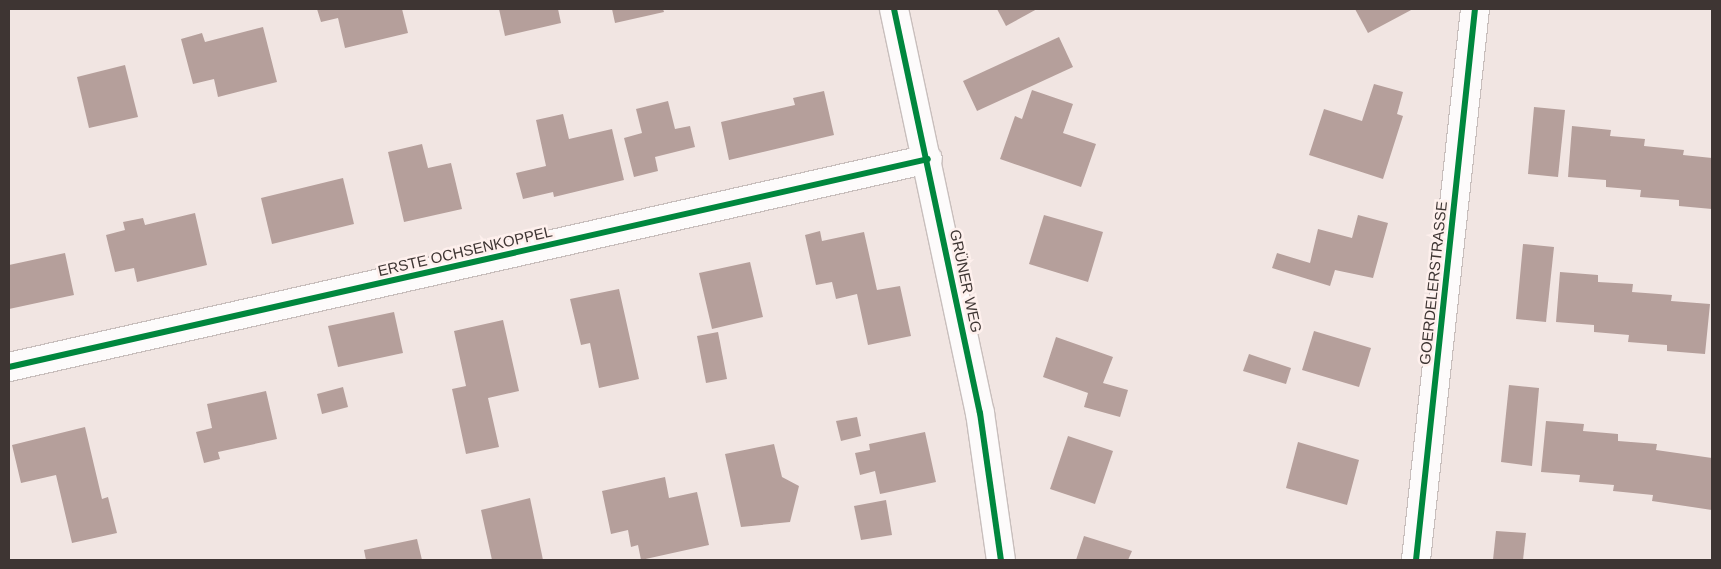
<!DOCTYPE html>
<html>
<head>
<meta charset="utf-8">
<style>
  body { margin:0 }
  #map { position:relative; width:1721px; height:569px; overflow:hidden; background:#f1e5e2; font-family:Arial,sans-serif }
  div>[style] { position:absolute }
  [style*='--x'] { left:calc(var(--x)*1px); top:calc(var(--y)*1px); width:calc(var(--w)*1px); rotate:calc(var(--a)*1deg) }
  .building>* { inset:0; background:#b59f9b }
  .roads { filter:drop-shadow(1px 0 #c8bebc) drop-shadow(-1px 0 #c8bebc) drop-shadow(0 1px #c8bebc) drop-shadow(0 -1px #c8bebc) }
  .minor>* { height:28px; margin:-14px; padding:0 14px; transform-origin:14px; border-radius:14px; background:#fdfbfb }
  .cycleway>* { height:6px; margin:-3px; padding:0 3px; transform-origin:3px; border-radius:3px; background:#00873e }
  span { translate:-50% -50%; white-space:nowrap; text-align:center; line-height:1.15; -webkit-text-stroke:5px #fef0ed; paint-order:stroke }
  .street-label { font-size:15px; color:#3e3533 }
  .frame { position:absolute; inset:0; border:10px solid #3e3533; pointer-events:none }
</style>
</head>
<body>
<div id="map">
  <div class="building">
    <i style="clip-path:polygon(317px 9px,402px 9px,408px 33px,345px 48px,338px 18px,321px 22px)"></i>
    <i style="clip-path:polygon(499px 9px,558px 9px,561px 23px,505px 36px)"></i>
    <i style="clip-path:polygon(612px 9px,663px 9px,664px 12px,615px 23px)"></i>
    <i style="clip-path:polygon(997px 9px,1037px 9px,1006px 26px)"></i>
    <i style="clip-path:polygon(1355px 9px,1413px 9px,1368px 33px)"></i>
    <i style="clip-path:polygon(263px 27px,277px 82px,218px 97px,214px 79px,193px 84px,181px 39px,202px 33px,205px 42px)"></i>
    <i style="clip-path:polygon(1059px 37px,1073px 67px,977px 111px,963px 81px)"></i>
    <i style="clip-path:polygon(125px 65px,138px 117px,89px 128px,77px 77px)"></i>
    <i style="clip-path:polygon(1374px 84px,1403px 92px,1397px 114px,1403px 116px,1383px 179px,1309px 155px,1324px 109px,1362px 121px)"></i>
    <i style="clip-path:polygon(1032px 90px,1073px 104px,1063px 133px,1096px 144px,1081px 187px,1000px 159px,1015px 116px,1022px 119px)"></i>
    <i style="clip-path:polygon(824px 91px,834px 135px,729px 160px,721px 122px,795px 105px,793px 98px)"></i>
    <i style="clip-path:polygon(668px 101px,675px 129px,690px 126px,695px 147px,655px 157px,658px 171px,634px 177px,624px 138px,642px 133px,636px 109px)"></i>
    <i style="clip-path:polygon(1534px 107px,1565px 110px,1558px 177px,1528px 174px)"></i>
    <i style="clip-path:polygon(563px 114px,569px 139px,612px 129px,624px 180px,554px 197px,553px 192px,523px 199px,516px 173px,546px 166px,536px 120px)"></i>
    <i style="clip-path:polygon(1572px 126px,1611px 130px,1610px 136px,1645px 139px,1644px 146px,1684px 150px,1683px 155px,1712px 158px,1712px 209px,1679px 206px,1679px 200px,1640px 197px,1641px 190px,1606px 187px,1606px 180px,1568px 177px)"></i>
    <i style="clip-path:polygon(422px 144px,428px 168px,451px 163px,462px 209px,404px 222px,388px 152px)"></i>
    <i style="clip-path:polygon(343px 178px,354px 224px,272px 244px,261px 198px)"></i>
    <i style="clip-path:polygon(195px 213px,207px 265px,137px 282px,134px 268px,115px 272px,106px 235px,125px 230px,123px 222px,143px 218px,145px 225px)"></i>
    <i style="clip-path:polygon(1044px 215px,1103px 232px,1088px 282px,1029px 264px)"></i>
    <i style="clip-path:polygon(1358px 215px,1388px 223px,1373px 278px,1335px 270px,1330px 286px,1272px 268px,1277px 253px,1310px 263px,1318px 229px,1352px 238px)"></i>
    <i style="clip-path:polygon(820px 231px,822px 241px,864px 232px,877px 290px,900px 286px,911px 336px,868px 345px,857px 294px,836px 299px,832px 282px,816px 285px,805px 235px)"></i>
    <i style="clip-path:polygon(1523px 244px,1554px 247px,1546px 322px,1516px 319px)"></i>
    <i style="clip-path:polygon(65px 253px,74px 295px,9px 309px,9px 265px)"></i>
    <i style="clip-path:polygon(750px 262px,763px 317px,712px 329px,699px 273px)"></i>
    <i style="clip-path:polygon(1560px 272px,1598px 275px,1598px 282px,1633px 284px,1632px 292px,1672px 295px,1671px 301px,1710px 304px,1705px 354px,1667px 351px,1667px 345px,1628px 342px,1629px 335px,1594px 332px,1594px 325px,1556px 322px)"></i>
    <i style="clip-path:polygon(619px 289px,639px 379px,599px 388px,590px 343px,581px 345px,570px 299px)"></i>
    <i style="clip-path:polygon(394px 312px,403px 353px,338px 367px,328px 326px)"></i>
    <i style="clip-path:polygon(503px 320px,519px 391px,488px 398px,499px 447px,466px 454px,452px 389px,466px 386px,454px 331px)"></i>
    <i style="clip-path:polygon(1314px 331px,1371px 348px,1359px 387px,1302px 370px)"></i>
    <i style="clip-path:polygon(718px 332px,727px 379px,706px 383px,697px 336px)"></i>
    <i style="clip-path:polygon(1056px 337px,1113px 357px,1103px 383px,1128px 390px,1120px 417px,1084px 407px,1088px 393px,1043px 377px)"></i>
    <i style="clip-path:polygon(1249px 354px,1291px 368px,1286px 384px,1243px 371px)"></i>
    <i style="clip-path:polygon(1509px 385px,1539px 388px,1532px 466px,1501px 462px)"></i>
    <i style="clip-path:polygon(343px 387px,348px 407px,322px 414px,317px 394px)"></i>
    <i style="clip-path:polygon(266px 391px,277px 439px,218px 452px,220px 459px,204px 463px,196px 432px,212px 428px,207px 404px)"></i>
    <i style="clip-path:polygon(857px 417px,861px 436px,841px 441px,836px 421px)"></i>
    <i style="clip-path:polygon(1546px 421px,1584px 424px,1583px 431px,1618px 434px,1618px 441px,1657px 444px,1656px 450px,1712px 458px,1712px 510px,1652px 501px,1653px 495px,1613px 491px,1614px 485px,1579px 482px,1580px 475px,1541px 472px)"></i>
    <i style="clip-path:polygon(85px 427px,102px 499px,108px 497px,117px 533px,72px 543px,56px 475px,21px 483px,12px 445px)"></i>
    <i style="clip-path:polygon(925px 432px,936px 482px,880px 494px,875px 471px,860px 475px,855px 453px,870px 450px,869px 444px)"></i>
    <i style="clip-path:polygon(1068px 436px,1113px 451px,1095px 504px,1050px 489px)"></i>
    <i style="clip-path:polygon(1298px 442px,1359px 460px,1347px 505px,1286px 488px)"></i>
    <i style="clip-path:polygon(774px 444px,782px 477px,799px 486px,790px 522px,741px 527px,725px 454px)"></i>
    <i style="clip-path:polygon(665px 477px,669px 498px,697px 492px,709px 545px,641px 560px,638px 545px,631px 547px,628px 530px,611px 534px,602px 491px)"></i>
    <i style="clip-path:polygon(530px 498px,543px 560px,492px 560px,481px 510px)"></i>
    <i style="clip-path:polygon(886px 500px,892px 535px,861px 540px,854px 506px)"></i>
    <i style="clip-path:polygon(1496px 531px,1526px 533px,1523px 560px,1493px 560px)"></i>
    <i style="clip-path:polygon(1084px 536px,1132px 551px,1128px 560px,1076px 560px)"></i>
    <i style="clip-path:polygon(417px 539px,422px 560px,366px 560px,364px 550px)"></i>
  </div>
  <div class="roads">
    <div class="minor">
      <i style="--x:894;--y:9;--w:413;--a:78"></i>
      <i style="--x:980;--y:413;--w:148;--a:81.9"></i>
      <i style="--x:9;--y:367;--w:942;--a:-12.75"></i>
      <i style="--x:1416;--y:560;--w:554;--a:-83.89"></i>
    </div>
  </div>
  <div class="cycleway">
    <i style="--x:894;--y:9;--w:413;--a:78"></i>
    <i style="--x:980;--y:413;--w:148;--a:81.9"></i>
    <i style="--x:9;--y:367;--w:942;--a:-12.75"></i>
    <i style="--x:1416;--y:560;--w:554;--a:-83.89"></i>
  </div>
  <div class="street-label">
    <span style="left:465px;top:251px;rotate:-13deg">ERSTE OCHSENKOPPEL</span>
    <span style="left:966px;top:281px;rotate:78deg">GRÜNER WEG</span>
    <span style="left:1433px;top:283px;rotate:-84deg">GOERDELERSTRASSE</span>
  </div>
  <div class="frame"></div>
</div>
</body>
</html>
